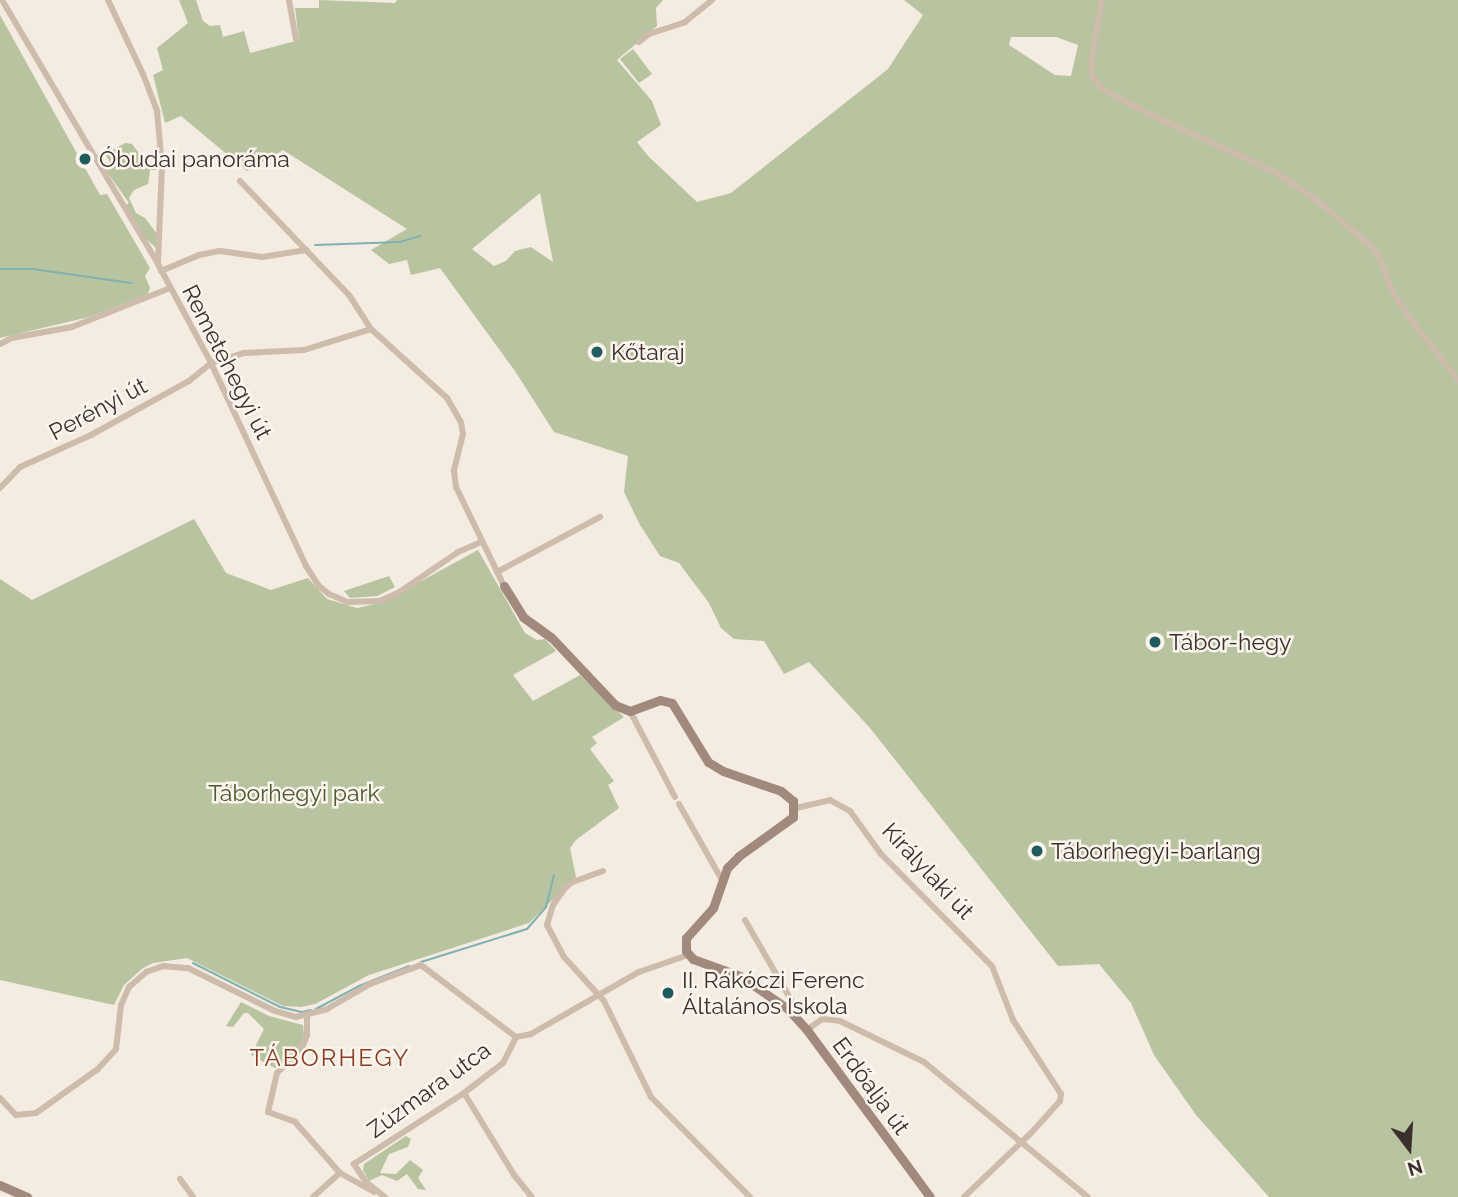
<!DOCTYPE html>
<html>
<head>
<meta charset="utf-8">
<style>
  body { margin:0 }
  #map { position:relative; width:1458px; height:1197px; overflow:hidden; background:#f4ebe1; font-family:Raleway,sans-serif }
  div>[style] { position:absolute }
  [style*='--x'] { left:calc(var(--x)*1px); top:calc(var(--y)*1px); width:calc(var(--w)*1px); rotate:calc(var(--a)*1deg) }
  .green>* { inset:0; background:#b8c4a0 }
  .stream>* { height:2px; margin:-1px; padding:0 1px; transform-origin:1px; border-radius:1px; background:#7fb0b2 }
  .street>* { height:6px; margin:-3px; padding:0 3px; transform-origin:3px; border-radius:3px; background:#cdbbac }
  .secondary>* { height:9px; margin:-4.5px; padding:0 4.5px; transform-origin:4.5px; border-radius:4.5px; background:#a18a7d }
  .dots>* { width:19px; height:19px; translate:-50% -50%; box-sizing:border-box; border:4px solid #fbf5ee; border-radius:50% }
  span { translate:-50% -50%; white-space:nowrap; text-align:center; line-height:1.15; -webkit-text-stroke:5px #fbf5ee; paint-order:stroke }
  .poi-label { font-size:23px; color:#3b302b }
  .left { translate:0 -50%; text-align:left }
  .street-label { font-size:23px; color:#3b302b }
  .park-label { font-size:23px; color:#4a5a2e }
  .neighbourhood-label { font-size:24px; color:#8c3b22; letter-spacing:2px }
  .north { position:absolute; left:1374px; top:1113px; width:70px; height:70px; -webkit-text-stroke:5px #fbf5ee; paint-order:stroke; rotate:163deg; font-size:19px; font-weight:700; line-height:28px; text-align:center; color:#3b302b }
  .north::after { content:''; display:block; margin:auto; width:24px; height:32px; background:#3b302b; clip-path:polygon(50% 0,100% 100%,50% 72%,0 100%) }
</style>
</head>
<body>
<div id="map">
  <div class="green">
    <i style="clip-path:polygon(evenodd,179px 0,196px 0,203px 21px,210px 26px,220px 25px,223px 37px,244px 31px,250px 53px,299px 40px,295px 8px,319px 8px,319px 0,395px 3px,397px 0,663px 0,656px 8px,657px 26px,617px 60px,652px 101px,661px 125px,637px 142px,648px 156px,697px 202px,731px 193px,888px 69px,923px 15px,904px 0,1458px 0,1458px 1197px,1269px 1197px,1196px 1115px,1154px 1055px,1131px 1003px,1099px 964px,1058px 966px,870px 728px,809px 662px,784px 674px,764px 641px,734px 639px,721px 628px,709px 603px,679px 563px,660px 556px,640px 525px,624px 492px,628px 456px,554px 432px,515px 371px,440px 268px,411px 275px,407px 260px,389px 264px,371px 250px,407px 229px,283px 150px,247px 171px,181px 116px,165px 123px,153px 75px,163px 70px,157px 48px,188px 23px,179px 0,1011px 37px,1056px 37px,1078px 45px,1071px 76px,1055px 75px,1009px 45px,1011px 37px,179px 0,540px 193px,553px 262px,531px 247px,515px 251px,506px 261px,494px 266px,472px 249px,540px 193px)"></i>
    <i style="clip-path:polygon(0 15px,100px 195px,107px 194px,150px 268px,145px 276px,150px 288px,148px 294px,89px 317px,0 338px)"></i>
    <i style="clip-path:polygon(633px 49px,652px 74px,639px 83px,620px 59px)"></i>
    <i style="clip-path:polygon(125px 143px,132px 144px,148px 165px,157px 163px,157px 170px,150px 170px,148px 184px,134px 190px,129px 198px,136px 213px,145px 218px,157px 234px,156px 248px,142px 235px,126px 205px,129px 203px,105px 169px,110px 162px,105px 154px)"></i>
    <i style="clip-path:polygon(194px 519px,226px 573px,271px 590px,308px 578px,327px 599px,357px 608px,383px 602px,478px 550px,525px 633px,537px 640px,545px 639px,556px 651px,513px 675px,533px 701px,580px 675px,624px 717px,592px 737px,597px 743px,590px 749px,614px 781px,608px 785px,619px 808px,576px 840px,570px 848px,576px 877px,529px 923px,369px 975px,315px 1004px,301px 1007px,283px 1006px,187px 958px,153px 963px,143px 968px,124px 985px,114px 1005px,0 980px,0 579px,32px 600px)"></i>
    <i style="clip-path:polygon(389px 576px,395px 587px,377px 596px,350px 598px,344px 591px)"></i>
    <i style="clip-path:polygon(241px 1002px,269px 1016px,303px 1025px,304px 1036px,298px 1049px,287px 1062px,275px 1068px,251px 1055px,264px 1029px,248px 1013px,244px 1013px,233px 1027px,226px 1026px)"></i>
    <i style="clip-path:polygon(406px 1136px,411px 1139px,408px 1147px,389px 1154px,380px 1173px,396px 1174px,410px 1160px,423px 1170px,418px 1178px,426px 1190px,418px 1189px,407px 1174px,397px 1181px,382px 1175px,369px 1181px,363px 1170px,364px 1164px)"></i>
  </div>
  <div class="stream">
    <i style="--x:315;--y:245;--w:85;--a:-2"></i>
    <i style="--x:400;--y:242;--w:21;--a:-17"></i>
    <i style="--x:0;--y:269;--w:33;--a:0"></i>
    <i style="--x:33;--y:269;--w:99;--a:8.1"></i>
    <i style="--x:421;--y:962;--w:111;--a:-17.3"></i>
    <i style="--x:527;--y:929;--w:29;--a:-49"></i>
    <i style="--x:546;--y:907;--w:33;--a:-76"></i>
    <i style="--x:193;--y:963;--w:97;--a:26.8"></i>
    <i style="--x:280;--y:1007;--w:23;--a:13"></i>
    <i style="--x:302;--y:1012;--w:9;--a:-13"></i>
    <i style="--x:316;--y:1009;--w:49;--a:-28.1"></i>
    <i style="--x:359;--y:986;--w:54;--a:-21.8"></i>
  </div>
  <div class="street">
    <i style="--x:2;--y:0;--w:307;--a:59.4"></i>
    <i style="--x:158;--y:264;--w:112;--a:61.8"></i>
    <i style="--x:211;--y:363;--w:224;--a:64.9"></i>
    <i style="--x:306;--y:566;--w:24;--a:57"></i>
    <i style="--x:319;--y:586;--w:13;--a:39"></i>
    <i style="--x:329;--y:594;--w:21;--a:23"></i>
    <i style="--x:348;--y:602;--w:32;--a:-2"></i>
    <i style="--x:380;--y:601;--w:20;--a:-24"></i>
    <i style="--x:398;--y:593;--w:73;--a:-34.3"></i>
    <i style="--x:458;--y:552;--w:26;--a:-23"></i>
    <i style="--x:108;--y:0;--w:82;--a:64.7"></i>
    <i style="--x:143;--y:74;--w:40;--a:69"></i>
    <i style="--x:157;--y:111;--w:55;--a:84.8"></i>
    <i style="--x:162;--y:166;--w:97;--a:92.4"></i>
    <i style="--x:289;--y:0;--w:40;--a:80"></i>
    <i style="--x:1102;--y:0;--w:64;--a:99.9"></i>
    <i style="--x:1091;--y:63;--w:12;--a:85"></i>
    <i style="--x:1092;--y:75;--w:16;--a:55"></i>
    <i style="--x:1101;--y:88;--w:50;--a:28.6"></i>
    <i style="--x:1145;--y:112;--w:143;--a:24.8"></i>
    <i style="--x:1275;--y:172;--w:48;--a:34"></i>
    <i style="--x:1315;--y:199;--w:72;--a:39.9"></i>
    <i style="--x:1370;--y:245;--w:19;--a:54"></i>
    <i style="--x:1381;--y:260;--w:28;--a:71"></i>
    <i style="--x:1390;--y:286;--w:30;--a:60"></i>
    <i style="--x:1405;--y:312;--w:86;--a:52.1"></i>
    <i style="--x:639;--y:42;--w:13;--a:-39"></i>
    <i style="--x:649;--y:34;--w:38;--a:-18"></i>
    <i style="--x:685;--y:22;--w:35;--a:-39"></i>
    <i style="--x:240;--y:181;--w:158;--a:46.3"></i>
    <i style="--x:349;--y:295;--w:40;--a:57.1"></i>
    <i style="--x:371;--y:329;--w:103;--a:42.2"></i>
    <i style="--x:447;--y:398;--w:28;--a:60"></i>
    <i style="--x:461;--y:422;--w:12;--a:81"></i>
    <i style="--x:463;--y:434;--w:38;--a:104"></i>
    <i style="--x:454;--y:471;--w:16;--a:83"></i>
    <i style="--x:456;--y:487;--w:110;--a:64.1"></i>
    <i style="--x:161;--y:271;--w:41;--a:-22.8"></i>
    <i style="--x:199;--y:255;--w:21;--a:-11"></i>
    <i style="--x:220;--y:251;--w:42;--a:8.1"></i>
    <i style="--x:262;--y:257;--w:45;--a:-9"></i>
    <i style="--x:0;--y:344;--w:13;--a:-27"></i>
    <i style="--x:12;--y:338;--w:61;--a:-10.4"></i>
    <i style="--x:72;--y:327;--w:105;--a:-21.7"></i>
    <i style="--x:0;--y:488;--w:29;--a:-46"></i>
    <i style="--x:20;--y:467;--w:78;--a:-24.3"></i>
    <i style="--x:91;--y:435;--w:112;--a:-28.9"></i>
    <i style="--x:189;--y:381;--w:28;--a:-39"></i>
    <i style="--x:211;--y:363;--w:34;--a:-17"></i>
    <i style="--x:244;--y:353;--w:60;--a:-2.9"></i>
    <i style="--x:304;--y:350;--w:70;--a:-17.4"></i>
    <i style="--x:497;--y:572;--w:117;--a:-28.1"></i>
    <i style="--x:630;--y:711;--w:97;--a:62.4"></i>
    <i style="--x:679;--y:804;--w:87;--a:60.5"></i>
    <i style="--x:796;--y:808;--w:35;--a:-13"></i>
    <i style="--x:830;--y:800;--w:23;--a:29"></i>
    <i style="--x:850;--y:811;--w:53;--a:54.2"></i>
    <i style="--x:881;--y:854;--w:158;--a:45.3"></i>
    <i style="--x:992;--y:966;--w:58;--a:68.7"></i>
    <i style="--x:1013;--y:1020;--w:88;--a:57"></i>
    <i style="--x:1061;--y:1094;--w:7;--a:98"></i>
    <i style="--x:1060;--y:1101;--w:42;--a:132.1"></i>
    <i style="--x:1032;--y:1132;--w:94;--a:136.3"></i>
    <i style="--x:603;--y:871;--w:33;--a:160"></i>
    <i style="--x:572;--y:882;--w:9;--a:139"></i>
    <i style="--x:565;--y:888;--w:21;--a:125"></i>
    <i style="--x:553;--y:905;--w:21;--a:107"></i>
    <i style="--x:547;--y:925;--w:36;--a:62"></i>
    <i style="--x:564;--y:957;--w:59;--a:47.7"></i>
    <i style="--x:604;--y:1001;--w:107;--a:63.9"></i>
    <i style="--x:651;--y:1097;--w:141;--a:45.3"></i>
    <i style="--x:745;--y:920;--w:92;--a:60.1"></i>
    <i style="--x:791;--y:1000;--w:9;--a:108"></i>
    <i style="--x:307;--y:1015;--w:20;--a:90"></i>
    <i style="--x:307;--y:1035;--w:14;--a:111"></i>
    <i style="--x:302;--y:1048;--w:35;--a:135"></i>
    <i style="--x:277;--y:1073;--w:40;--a:103"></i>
    <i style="--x:268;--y:1112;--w:29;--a:20"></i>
    <i style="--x:295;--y:1122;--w:68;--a:48.6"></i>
    <i style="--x:340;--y:1173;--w:39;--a:29"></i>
    <i style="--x:807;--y:1030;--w:19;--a:-36"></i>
    <i style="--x:822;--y:1019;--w:18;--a:6"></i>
    <i style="--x:840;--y:1021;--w:93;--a:26"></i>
    <i style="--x:924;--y:1062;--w:212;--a:39.5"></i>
    <i style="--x:516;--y:1037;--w:15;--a:-11"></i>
    <i style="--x:531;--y:1034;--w:125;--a:-29.9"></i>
    <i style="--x:639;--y:972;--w:52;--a:-19.1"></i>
    <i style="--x:464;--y:1093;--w:96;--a:58.6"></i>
    <i style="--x:514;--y:1175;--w:28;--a:51"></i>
    <i style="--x:0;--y:1098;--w:23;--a:47"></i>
    <i style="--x:16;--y:1115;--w:20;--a:-6"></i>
    <i style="--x:36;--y:1113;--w:76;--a:-35.4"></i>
    <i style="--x:98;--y:1069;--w:27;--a:-48"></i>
    <i style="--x:116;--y:1049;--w:44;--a:-83.5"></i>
    <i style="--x:121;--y:1005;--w:20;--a:-66"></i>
    <i style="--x:129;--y:987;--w:23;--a:-41"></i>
    <i style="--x:146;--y:972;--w:18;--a:-19"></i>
    <i style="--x:163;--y:966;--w:25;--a:5"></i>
    <i style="--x:188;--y:968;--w:97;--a:26.3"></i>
    <i style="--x:275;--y:1011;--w:22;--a:16"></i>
    <i style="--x:296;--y:1017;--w:32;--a:-14"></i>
    <i style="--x:327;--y:1009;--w:50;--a:-30.2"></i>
    <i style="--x:370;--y:984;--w:54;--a:-20.4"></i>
    <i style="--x:421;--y:965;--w:119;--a:37.2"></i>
    <i style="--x:180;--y:1179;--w:22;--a:54"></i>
    <i style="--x:313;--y:1197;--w:36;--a:-42"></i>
    <i style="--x:385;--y:1197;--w:24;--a:-142"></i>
    <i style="--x:366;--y:1182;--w:22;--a:-124"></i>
    <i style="--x:354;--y:1164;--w:131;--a:-32.8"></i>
    <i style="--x:464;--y:1093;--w:49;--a:-37.6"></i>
    <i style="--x:503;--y:1063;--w:29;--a:-63"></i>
  </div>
  <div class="secondary">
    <i style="--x:504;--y:586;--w:36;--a:58"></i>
    <i style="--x:523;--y:617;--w:34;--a:36"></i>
    <i style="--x:551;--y:637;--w:93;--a:46.7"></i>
    <i style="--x:615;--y:705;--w:16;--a:22"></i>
    <i style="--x:630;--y:711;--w:32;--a:-20"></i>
    <i style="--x:660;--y:700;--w:12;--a:14"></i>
    <i style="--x:672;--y:703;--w:69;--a:58.6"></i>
    <i style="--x:708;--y:762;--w:17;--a:31"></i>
    <i style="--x:723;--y:771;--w:61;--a:19"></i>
    <i style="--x:781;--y:791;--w:16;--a:40"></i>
    <i style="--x:793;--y:801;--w:16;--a:90"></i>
    <i style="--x:793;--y:817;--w:67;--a:144.2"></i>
    <i style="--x:739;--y:856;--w:17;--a:135"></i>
    <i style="--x:727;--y:868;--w:42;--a:109.3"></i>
    <i style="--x:713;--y:908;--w:40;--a:132"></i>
    <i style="--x:686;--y:938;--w:13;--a:90"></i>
    <i style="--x:686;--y:951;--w:11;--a:49"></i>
    <i style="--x:693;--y:959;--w:50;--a:19.9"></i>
    <i style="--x:740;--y:976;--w:58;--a:34.5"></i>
    <i style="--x:788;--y:1009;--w:28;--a:48"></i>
    <i style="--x:807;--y:1030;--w:207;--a:53.6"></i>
    <i style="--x:0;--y:1185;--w:30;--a:24"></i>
  </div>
  <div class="dots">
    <i style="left:85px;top:159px;background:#1f5a5e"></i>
    <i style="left:597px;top:352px;background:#1f5a5e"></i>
    <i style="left:1155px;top:642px;background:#1f5a5e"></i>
    <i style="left:1037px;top:851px;background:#1f5a5e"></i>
    <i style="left:668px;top:993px;background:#1f5a5e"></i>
  </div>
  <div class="poi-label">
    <span class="left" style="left:99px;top:159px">Óbudai panoráma</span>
    <span class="left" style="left:611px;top:352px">Kőtaraj</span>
    <span class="left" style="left:1169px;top:642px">Tábor-hegy</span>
    <span class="left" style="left:1051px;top:851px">Táborhegyi-barlang</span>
    <span class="left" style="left:682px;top:993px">II. Rákóczi Ferenc<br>Általános Iskola</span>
  </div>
  <div class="street-label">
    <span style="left:227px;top:362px;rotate:63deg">Remetehegyi út</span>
    <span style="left:98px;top:409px;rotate:-28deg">Perényi út</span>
    <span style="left:928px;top:871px;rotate:47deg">Királylaki út</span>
    <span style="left:871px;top:1086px;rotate:54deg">Erdőalja út</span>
    <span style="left:429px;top:1090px;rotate:-36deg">Zúzmara utca</span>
  </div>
  <div class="park-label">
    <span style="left:294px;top:793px">Táborhegyi park</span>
  </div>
  <div class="neighbourhood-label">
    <span style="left:330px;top:1058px">TÁBORHEGY</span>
  </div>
  <div class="north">N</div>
</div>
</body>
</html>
